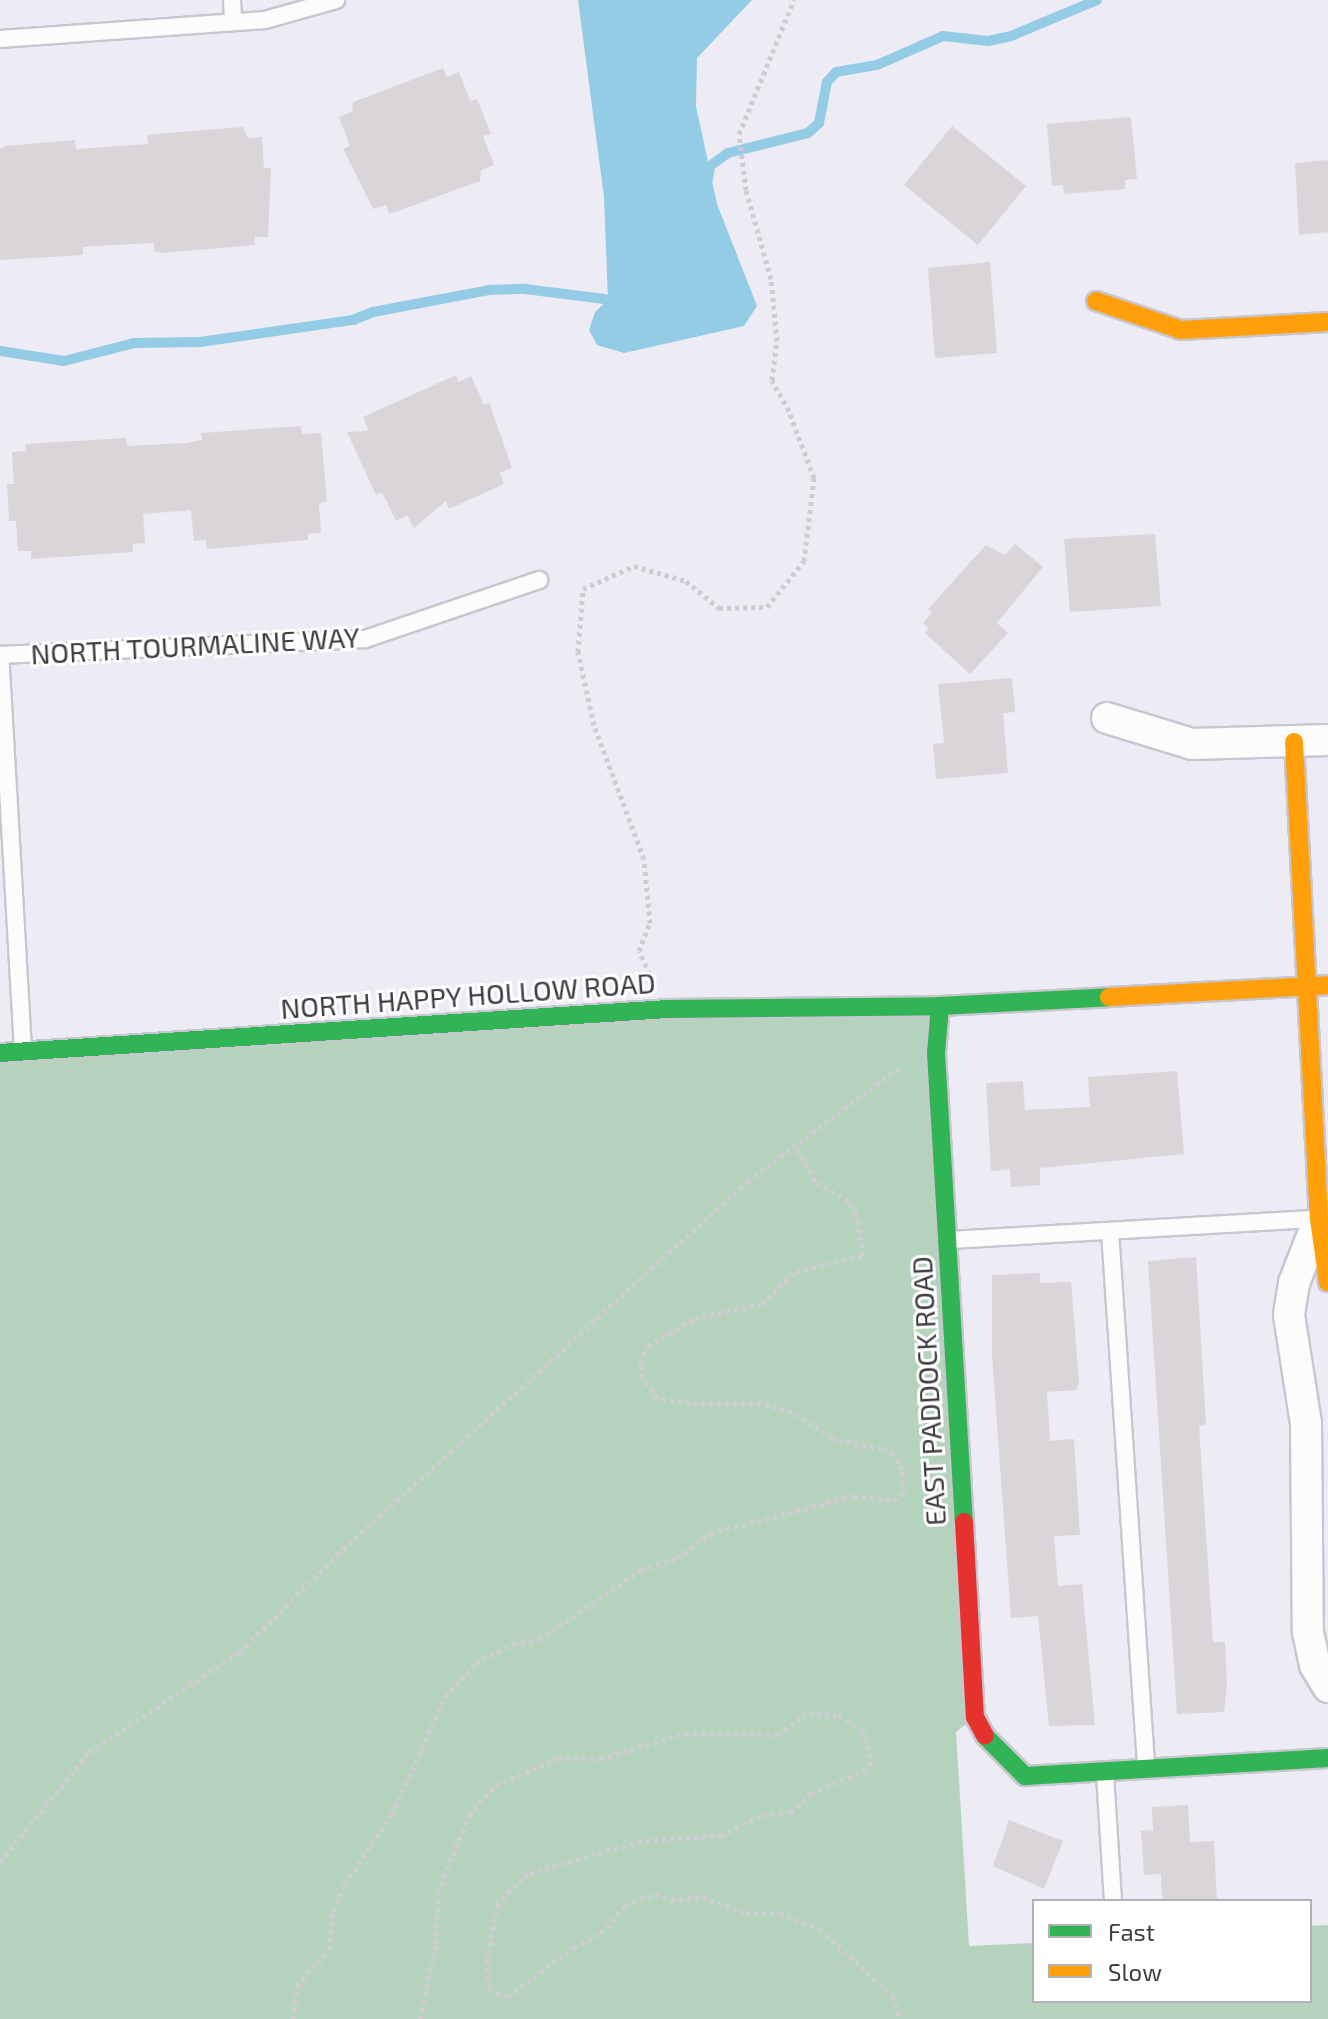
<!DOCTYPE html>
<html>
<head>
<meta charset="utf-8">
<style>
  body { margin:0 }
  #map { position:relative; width:1328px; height:2019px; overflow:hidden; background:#edebf4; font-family:"Exo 2",sans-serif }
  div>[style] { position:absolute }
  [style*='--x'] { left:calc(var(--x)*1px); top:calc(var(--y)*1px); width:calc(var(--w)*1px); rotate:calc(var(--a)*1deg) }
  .forest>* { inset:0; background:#b5d3bc }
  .water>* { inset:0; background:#94cce5 }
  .stream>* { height:10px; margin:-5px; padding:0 5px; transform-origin:5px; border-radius:5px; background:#94cce5 }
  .building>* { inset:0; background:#dad5d8 }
  .path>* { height:5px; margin-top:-2.5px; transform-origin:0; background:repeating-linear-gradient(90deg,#ceccd0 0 4px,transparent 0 8px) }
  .roads { filter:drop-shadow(2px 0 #c8c6ce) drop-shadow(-2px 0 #c8c6ce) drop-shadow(0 2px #c8c6ce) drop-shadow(0 -2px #c8c6ce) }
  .lane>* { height:16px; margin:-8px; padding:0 8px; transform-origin:8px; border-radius:8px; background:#fcfcfd }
  .street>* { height:30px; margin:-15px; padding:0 15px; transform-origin:15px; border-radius:15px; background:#fcfcfd }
  .fast>* { height:18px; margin:-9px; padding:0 9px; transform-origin:9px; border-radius:9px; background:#30b455 }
  .slow>* { height:18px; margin:-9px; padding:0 9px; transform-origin:9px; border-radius:9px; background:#ff9f0a }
  .jam>* { height:18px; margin:-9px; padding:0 9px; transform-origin:9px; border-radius:9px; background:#e5322d }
  span { translate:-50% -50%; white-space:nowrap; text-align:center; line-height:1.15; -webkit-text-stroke:6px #fff; paint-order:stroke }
  .street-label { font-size:28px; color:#3e3c42 }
  .legend { position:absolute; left:1032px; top:1899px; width:280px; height:104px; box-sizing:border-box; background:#fff; border:2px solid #b2b1b3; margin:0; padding:10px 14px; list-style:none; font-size:24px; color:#3e3c42 }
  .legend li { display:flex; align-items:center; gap:16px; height:40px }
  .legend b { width:40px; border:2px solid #b2b1b3 }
</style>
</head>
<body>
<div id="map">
  <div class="forest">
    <i style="clip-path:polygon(940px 1006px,975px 1717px,956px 1732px,969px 1946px,1034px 1943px,1034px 2001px,1310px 2001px,1310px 1926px,1328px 1925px,1328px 2019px,0 2019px,0 1053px)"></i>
  </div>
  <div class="water">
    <i style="clip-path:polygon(578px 0,752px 0,697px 58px,696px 106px,717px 204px,757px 306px,744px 326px,624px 353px,597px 345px,589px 330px,595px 312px,608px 300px,604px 197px)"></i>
  </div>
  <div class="stream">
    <i style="--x:708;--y:179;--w:13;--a:-81"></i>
    <i style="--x:710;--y:166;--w:22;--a:-36"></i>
    <i style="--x:728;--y:153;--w:82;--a:-14"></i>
    <i style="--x:808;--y:133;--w:15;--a:-42"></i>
    <i style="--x:819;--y:123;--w:42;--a:-79"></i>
    <i style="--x:827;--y:82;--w:13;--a:-48"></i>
    <i style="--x:836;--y:72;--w:42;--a:-9.7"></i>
    <i style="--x:877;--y:65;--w:72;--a:-23.7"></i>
    <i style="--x:943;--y:36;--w:45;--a:6.3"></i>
    <i style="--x:988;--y:41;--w:24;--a:-12"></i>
    <i style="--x:1011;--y:36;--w:93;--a:-22.7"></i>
    <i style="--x:0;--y:351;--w:65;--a:8.9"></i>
    <i style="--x:64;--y:361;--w:72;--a:-14.4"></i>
    <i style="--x:134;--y:343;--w:66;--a:-0.9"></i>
    <i style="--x:200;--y:342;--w:155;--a:-8.2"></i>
    <i style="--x:353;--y:320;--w:22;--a:-22"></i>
    <i style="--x:373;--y:312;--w:118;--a:-10.7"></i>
    <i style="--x:489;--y:290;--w:36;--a:-2"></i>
    <i style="--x:525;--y:289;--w:96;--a:7.2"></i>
  </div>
  <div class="building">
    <i style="clip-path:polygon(443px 68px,447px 77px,459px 72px,470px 101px,477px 99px,491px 134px,483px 136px,494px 165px,481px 170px,480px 181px,428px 200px,396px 212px,389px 213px,386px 205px,373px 209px,343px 149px,350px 146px,339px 117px,352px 112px,353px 102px)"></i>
    <i style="clip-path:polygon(1131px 117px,1137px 179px,1125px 180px,1125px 189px,1064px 194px,1063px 185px,1052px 186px,1047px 124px)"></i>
    <i style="clip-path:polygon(952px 126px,1026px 186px,978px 245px,904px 185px)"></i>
    <i style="clip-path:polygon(243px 127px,248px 138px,262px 137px,264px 168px,271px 168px,268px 237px,255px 237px,255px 245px,162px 253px,154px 251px,154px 243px,95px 246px,83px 247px,83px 255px,0 260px,0 149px,5px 146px,75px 140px,76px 149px,148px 144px,147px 136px,154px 134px)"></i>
    <i style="clip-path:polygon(1328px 160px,1328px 232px,1299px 235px,1295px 163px)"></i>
    <i style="clip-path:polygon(990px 262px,997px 353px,935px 358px,928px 268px)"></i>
    <i style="clip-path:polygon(456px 375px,459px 382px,471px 376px,484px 405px,489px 402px,512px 468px,500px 473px,504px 484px,449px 509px,446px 501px,414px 528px,407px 515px,396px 521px,382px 492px,376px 495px,347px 432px,369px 431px,363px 417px)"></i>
    <i style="clip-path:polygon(301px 426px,302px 434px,321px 433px,327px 502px,319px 503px,321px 533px,308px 534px,308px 540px,207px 549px,206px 540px,194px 541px,191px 510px,143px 514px,145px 543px,133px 544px,133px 552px,31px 559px,31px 551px,18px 551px,16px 521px,9px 521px,7px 484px,14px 484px,12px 452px,26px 451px,25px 444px,126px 438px,127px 446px,186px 443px,202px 440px,201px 433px)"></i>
    <i style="clip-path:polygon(1155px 534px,1161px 606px,1070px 612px,1064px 539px)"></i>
    <i style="clip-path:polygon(1015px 544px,1043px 567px,997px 623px,1008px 633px,970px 674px,925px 633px,929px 629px,923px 623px,932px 613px,928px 609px,986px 545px,1005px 555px)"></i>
    <i style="clip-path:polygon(1012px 678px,1015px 712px,1003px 713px,1008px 773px,936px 779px,933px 744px,944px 743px,938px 684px)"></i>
    <i style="clip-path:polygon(1177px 1071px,1184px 1154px,1040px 1168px,1040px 1185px,1011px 1187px,1010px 1169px,991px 1171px,986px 1083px,1023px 1081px,1025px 1110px,1090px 1107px,1088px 1077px)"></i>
    <i style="clip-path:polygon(1196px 1257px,1206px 1425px,1199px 1426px,1213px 1642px,1225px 1642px,1227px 1685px,1224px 1712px,1177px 1714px,1148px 1261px)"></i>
    <i style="clip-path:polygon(1040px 1273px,1040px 1283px,1071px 1282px,1079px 1381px,1077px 1390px,1047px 1392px,1050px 1441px,1074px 1439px,1080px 1535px,1054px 1536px,1058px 1586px,1082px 1584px,1095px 1725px,1049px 1726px,1038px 1616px,1011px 1618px,992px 1355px,992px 1275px)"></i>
    <i style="clip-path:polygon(1188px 1805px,1190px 1842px,1214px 1841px,1217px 1901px,1162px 1901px,1161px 1874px,1144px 1875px,1141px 1831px,1153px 1830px,1152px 1807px)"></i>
    <i style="clip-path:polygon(1009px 1820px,1063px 1841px,1044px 1889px,993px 1866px)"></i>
  </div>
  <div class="path">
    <i style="--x:650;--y:974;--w:25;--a:-116"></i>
    <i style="--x:639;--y:951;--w:30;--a:-69"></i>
    <i style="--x:650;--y:923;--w:64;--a:-95.4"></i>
    <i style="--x:644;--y:859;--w:143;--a:-110.5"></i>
    <i style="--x:594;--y:725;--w:75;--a:-102.4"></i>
    <i style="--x:578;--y:652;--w:63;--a:-85.5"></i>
    <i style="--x:583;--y:589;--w:56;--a:-24.3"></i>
    <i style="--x:634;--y:566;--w:54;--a:16.1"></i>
    <i style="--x:686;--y:581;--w:43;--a:39.3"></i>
    <i style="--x:719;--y:608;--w:48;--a:-1.2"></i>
    <i style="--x:767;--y:607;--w:59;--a:-51.2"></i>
    <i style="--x:804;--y:561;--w:84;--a:-83.1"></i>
    <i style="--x:814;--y:478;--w:72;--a:-110.5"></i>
    <i style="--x:789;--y:411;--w:35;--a:-119"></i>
    <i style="--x:772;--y:380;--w:39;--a:-83"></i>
    <i style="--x:777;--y:341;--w:62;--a:-95.5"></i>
    <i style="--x:771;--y:279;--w:92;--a:-105.7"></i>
    <i style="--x:746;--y:190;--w:56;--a:-97.1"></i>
    <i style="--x:739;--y:134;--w:145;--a:-67.7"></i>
    <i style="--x:0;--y:1862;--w:141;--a:-51"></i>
    <i style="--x:89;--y:1752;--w:181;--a:-33.5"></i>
    <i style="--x:240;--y:1652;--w:137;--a:-45"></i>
    <i style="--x:337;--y:1555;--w:556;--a:-42.3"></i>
    <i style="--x:748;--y:1181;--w:189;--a:-36.8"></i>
    <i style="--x:293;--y:2019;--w:33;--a:-83"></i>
    <i style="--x:297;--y:1986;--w:48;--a:-48.4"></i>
    <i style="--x:329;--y:1950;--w:39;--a:-84"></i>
    <i style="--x:333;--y:1911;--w:30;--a:-66"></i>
    <i style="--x:345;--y:1884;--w:84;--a:-56.1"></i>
    <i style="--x:392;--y:1814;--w:128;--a:-65.6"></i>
    <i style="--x:445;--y:1697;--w:46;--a:-47.6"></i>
    <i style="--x:476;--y:1663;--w:42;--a:-27.2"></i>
    <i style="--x:513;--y:1644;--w:26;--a:-9"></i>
    <i style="--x:539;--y:1640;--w:124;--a:-34.5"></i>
    <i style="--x:641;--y:1570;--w:38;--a:-18"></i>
    <i style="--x:677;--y:1558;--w:42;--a:-36.3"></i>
    <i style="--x:711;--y:1533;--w:148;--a:-14.5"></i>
    <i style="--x:854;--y:1496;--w:40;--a:7.1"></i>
    <i style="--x:894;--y:1501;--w:13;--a:-42"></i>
    <i style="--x:904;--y:1492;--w:22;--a:-95"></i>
    <i style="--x:902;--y:1470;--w:17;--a:-118"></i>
    <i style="--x:894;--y:1455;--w:13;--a:-153"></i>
    <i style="--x:882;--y:1449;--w:51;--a:-167.6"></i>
    <i style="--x:832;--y:1438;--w:48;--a:-147"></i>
    <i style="--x:792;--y:1412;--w:32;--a:-164"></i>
    <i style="--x:761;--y:1403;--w:71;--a:180"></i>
    <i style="--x:690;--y:1403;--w:33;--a:-171"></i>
    <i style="--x:657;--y:1398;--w:26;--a:-126"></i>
    <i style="--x:642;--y:1377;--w:14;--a:-98"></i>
    <i style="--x:640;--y:1363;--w:19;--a:-65"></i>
    <i style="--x:648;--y:1346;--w:55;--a:-30.8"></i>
    <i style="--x:695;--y:1318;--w:68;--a:-11.8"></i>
    <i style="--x:762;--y:1304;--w:47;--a:-44.1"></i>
    <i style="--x:796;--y:1271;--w:69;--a:-12.6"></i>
    <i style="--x:863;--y:1256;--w:44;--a:-99.2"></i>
    <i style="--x:856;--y:1213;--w:14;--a:-124"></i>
    <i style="--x:848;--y:1201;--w:39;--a:-149"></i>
    <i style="--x:815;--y:1181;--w:40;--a:-119.7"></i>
    <i style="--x:420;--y:2019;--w:78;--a:-78.1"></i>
    <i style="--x:436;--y:1943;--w:51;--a:-87.8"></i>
    <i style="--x:438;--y:1892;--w:83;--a:-68.1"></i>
    <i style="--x:469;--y:1815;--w:40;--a:-48"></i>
    <i style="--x:496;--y:1785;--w:69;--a:-23.2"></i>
    <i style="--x:559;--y:1758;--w:41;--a:1.4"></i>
    <i style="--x:600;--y:1759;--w:89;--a:-17"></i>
    <i style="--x:685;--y:1733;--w:93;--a:1.2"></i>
    <i style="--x:778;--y:1735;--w:39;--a:-37"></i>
    <i style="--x:809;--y:1712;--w:30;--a:8"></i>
    <i style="--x:839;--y:1716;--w:28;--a:32"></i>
    <i style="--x:863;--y:1731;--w:32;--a:76"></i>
    <i style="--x:871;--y:1762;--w:9;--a:122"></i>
    <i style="--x:866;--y:1770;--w:60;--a:157.3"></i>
    <i style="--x:811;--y:1793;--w:28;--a:136"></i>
    <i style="--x:791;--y:1812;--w:31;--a:173"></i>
    <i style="--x:760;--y:1816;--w:42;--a:153.4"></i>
    <i style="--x:722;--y:1835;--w:81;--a:175.8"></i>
    <i style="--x:641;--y:1841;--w:118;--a:163.7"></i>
    <i style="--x:528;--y:1874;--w:42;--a:136"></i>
    <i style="--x:498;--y:1903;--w:57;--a:101.1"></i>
    <i style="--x:487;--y:1959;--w:30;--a:86"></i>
    <i style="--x:489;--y:1989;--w:21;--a:23"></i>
    <i style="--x:508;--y:1997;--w:83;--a:-37.1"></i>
    <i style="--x:574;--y:1947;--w:30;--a:-27"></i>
    <i style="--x:601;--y:1933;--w:36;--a:-48"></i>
    <i style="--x:625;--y:1906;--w:17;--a:-25"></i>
    <i style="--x:640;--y:1899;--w:16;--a:-18"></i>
    <i style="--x:655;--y:1894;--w:17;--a:21"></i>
    <i style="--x:671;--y:1900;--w:32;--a:-5"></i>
    <i style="--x:703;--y:1897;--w:46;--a:20.4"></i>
    <i style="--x:746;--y:1913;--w:34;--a:0"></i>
    <i style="--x:780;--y:1913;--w:43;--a:21.8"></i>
    <i style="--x:820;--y:1929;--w:99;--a:42.5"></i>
    <i style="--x:893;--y:1996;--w:24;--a:73"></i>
  </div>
  <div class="roads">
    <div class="lane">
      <i style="--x:232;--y:0;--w:22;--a:87"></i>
      <i style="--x:0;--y:39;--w:266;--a:-4.1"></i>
      <i style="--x:265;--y:20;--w:74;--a:-15.7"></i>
      <i style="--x:23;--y:1050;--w:396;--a:-93.3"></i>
      <i style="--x:0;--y:655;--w:365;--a:-2.5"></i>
      <i style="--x:365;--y:639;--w:184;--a:-18.7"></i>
      <i style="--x:1110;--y:1231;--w:535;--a:86.14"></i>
      <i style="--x:949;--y:1240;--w:369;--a:-3.3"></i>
      <i style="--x:1105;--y:1774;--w:127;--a:86.4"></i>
    </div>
    <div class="street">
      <i style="--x:1107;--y:718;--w:89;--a:17"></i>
      <i style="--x:1192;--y:744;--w:136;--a:-1.7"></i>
      <i style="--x:1317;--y:1224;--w:63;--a:111.3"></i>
      <i style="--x:1294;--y:1283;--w:32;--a:99"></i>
      <i style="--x:1289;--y:1315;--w:109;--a:81.1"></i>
      <i style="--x:1306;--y:1423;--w:209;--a:89.5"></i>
      <i style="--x:1308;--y:1632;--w:34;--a:78"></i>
      <i style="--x:1315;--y:1665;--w:26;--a:59"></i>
    </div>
    <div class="fast">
      <i style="--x:940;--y:1006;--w:47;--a:94.9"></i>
      <i style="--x:936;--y:1053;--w:470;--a:86.6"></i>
      <i style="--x:0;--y:1053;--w:668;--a:-3.77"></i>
      <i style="--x:667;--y:1009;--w:273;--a:-0.6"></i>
      <i style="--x:940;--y:1006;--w:169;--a:-3"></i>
      <i style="--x:985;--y:1736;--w:57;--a:45"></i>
      <i style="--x:1025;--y:1776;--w:304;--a:-3.4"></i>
    </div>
    <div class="slow">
      <i style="--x:1096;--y:301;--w:90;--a:18.8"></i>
      <i style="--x:1181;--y:330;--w:147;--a:-3.1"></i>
      <i style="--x:1294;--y:742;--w:478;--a:87"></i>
      <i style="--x:1319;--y:1219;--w:64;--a:81.9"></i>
      <i style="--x:1109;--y:997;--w:219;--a:-3.1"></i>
    </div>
    <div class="jam">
      <i style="--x:964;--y:1522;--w:195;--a:86.8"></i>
      <i style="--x:975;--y:1717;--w:21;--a:62"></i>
    </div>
  </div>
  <div class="street-label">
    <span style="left:195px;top:645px;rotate:-3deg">NORTH TOURMALINE WAY</span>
    <span style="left:468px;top:995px;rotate:-4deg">NORTH HAPPY HOLLOW ROAD</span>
    <span style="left:928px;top:1391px;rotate:-93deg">EAST PADDOCK ROAD</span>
  </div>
  <ul class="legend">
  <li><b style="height:10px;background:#30b455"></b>Fast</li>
  <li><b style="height:10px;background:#ff9f0a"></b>Slow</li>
  </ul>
</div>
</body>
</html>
